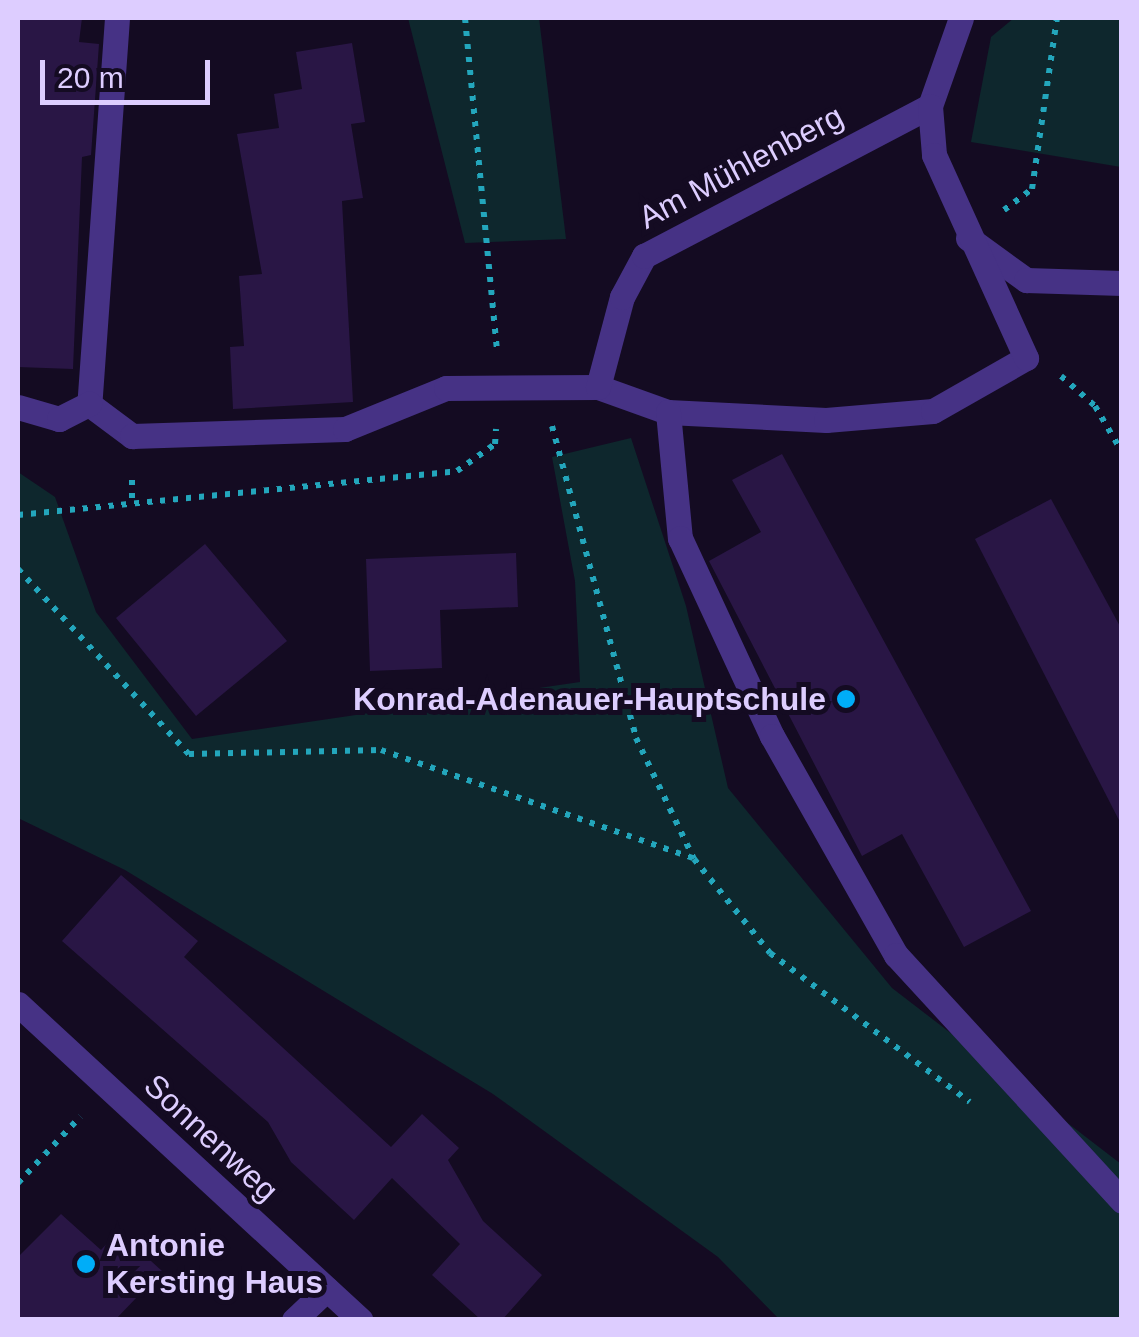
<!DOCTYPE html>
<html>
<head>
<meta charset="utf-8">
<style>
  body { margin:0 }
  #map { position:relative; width:1139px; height:1337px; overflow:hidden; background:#140b22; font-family:Helvetica,sans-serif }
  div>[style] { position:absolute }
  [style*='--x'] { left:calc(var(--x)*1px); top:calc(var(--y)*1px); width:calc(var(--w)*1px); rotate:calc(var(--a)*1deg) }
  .green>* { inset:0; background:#0e272d }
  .building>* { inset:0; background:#291645 }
  .path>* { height:6px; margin-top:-3px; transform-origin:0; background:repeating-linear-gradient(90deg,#23a6bc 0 5px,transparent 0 13px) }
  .service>* { height:25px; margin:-12.5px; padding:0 12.5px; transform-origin:12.5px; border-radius:12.5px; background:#463285 }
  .minor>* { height:25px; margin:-12.5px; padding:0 12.5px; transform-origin:12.5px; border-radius:12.5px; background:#463285 }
  .dots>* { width:28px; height:28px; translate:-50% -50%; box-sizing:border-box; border:5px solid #140b22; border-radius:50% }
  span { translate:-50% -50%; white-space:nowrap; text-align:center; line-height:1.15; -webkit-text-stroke:10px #140b22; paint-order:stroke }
  .street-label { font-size:32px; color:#ddcdff }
  .poi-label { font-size:32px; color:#ddcdff; font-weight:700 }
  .right { translate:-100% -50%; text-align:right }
  .left { translate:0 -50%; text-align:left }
  .frame { position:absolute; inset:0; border:20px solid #ddcdff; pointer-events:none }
  .scale { position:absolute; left:40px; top:60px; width:170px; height:45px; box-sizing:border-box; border:5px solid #ddcdff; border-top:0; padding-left:12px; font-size:30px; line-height:35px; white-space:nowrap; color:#ddcdff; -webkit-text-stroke:8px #140b22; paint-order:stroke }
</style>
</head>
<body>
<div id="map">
  <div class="green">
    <i style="clip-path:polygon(408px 18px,539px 18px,566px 239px,465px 243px)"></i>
    <i style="clip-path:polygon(1014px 18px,1121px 18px,1121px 167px,971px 142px,991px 37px)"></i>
    <i style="clip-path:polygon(631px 438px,686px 606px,728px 788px,892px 988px,1121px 1164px,1121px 1319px,779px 1319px,718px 1257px,493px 1094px,125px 870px,18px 818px,18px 472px,55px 497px,96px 612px,192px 739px,580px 682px,575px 581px,552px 457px)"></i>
  </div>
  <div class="building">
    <i style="clip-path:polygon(18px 18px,82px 18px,79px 42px,99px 44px,91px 155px,82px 157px,73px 369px,18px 367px)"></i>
    <i style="clip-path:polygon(352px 43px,365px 122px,351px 124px,363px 198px,342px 201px,353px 402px,233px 409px,230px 347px,244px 346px,239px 276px,262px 274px,237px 134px,279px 128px,274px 94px,302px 89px,296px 52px)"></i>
    <i style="clip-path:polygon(782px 454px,1031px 911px,964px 947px,902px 834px,862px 856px,709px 561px,761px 532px,732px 480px)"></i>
    <i style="clip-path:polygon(1051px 499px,1122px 630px,1122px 826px,975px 539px)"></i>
    <i style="clip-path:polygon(205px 544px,287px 641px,196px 716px,116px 618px)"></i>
    <i style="clip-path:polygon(516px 553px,518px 607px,440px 610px,442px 668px,370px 671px,366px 559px)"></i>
    <i style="clip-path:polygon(121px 875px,198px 941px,184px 957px,391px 1147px,422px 1114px,459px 1148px,448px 1160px,483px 1221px,542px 1275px,502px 1320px,481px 1320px,432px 1275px,460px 1244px,392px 1178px,354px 1220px,291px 1162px,268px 1122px,62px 941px)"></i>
    <i style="clip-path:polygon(61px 1214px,101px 1250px,118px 1231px,162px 1271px,115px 1320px,18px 1320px,18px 1257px)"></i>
  </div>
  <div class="path">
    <i style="--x:465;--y:18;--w:333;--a:84.5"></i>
    <i style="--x:1004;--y:210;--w:35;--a:-37"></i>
    <i style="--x:1032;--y:189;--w:173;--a:-81.7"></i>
    <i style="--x:1061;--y:376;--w:45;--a:41.4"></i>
    <i style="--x:1095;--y:406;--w:53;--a:59.6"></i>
    <i style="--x:552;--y:426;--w:323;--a:74.9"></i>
    <i style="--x:636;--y:738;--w:134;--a:64.4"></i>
    <i style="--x:694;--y:859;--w:121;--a:51"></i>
    <i style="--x:770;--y:953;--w:249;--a:36.7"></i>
    <i style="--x:132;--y:498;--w:24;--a:-90"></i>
    <i style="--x:18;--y:515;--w:441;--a:-5.7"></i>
    <i style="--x:457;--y:471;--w:47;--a:-35.4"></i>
    <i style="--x:495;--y:444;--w:15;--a:-86"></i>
    <i style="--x:18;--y:569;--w:252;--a:47.3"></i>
    <i style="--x:189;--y:754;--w:192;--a:-1.2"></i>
    <i style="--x:381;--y:750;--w:330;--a:19.1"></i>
    <i style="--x:18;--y:1183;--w:91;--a:-46.8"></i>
  </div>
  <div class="service">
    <i style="--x:968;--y:238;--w:72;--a:35.9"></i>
    <i style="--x:1026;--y:280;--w:96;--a:1.8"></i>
    <i style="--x:598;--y:387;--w:74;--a:19.7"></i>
    <i style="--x:668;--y:412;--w:158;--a:2.9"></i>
    <i style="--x:826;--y:420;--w:107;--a:-4.8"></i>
    <i style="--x:933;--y:411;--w:107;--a:-29.7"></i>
    <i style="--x:668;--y:412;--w:127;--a:84.6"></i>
    <i style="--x:680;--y:538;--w:218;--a:65.1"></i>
    <i style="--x:772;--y:736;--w:252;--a:60.5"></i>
    <i style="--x:896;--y:955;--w:334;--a:47.4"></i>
    <i style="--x:294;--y:1320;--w:45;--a:-43.2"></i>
  </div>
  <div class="minor">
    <i style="--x:117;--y:18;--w:387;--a:94.1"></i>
    <i style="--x:89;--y:404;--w:54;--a:36.7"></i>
    <i style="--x:132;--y:436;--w:213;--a:-1.9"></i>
    <i style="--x:345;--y:429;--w:109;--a:-22.1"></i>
    <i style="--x:446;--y:388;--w:152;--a:-0.4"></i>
    <i style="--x:598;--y:387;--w:93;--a:-75.1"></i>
    <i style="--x:622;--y:297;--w:47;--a:-61.8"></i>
    <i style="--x:644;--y:256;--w:323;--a:-27.7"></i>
    <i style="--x:961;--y:18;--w:93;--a:109.4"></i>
    <i style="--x:930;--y:106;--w:49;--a:85.3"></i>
    <i style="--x:934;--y:155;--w:223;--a:65.6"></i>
    <i style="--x:18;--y:407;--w:43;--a:16.3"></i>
    <i style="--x:59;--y:419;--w:34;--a:-27"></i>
    <i style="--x:18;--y:1004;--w:466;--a:42.7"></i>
  </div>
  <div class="dots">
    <i style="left:846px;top:699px;background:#00adf8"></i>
    <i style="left:86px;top:1264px;background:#00adf8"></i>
  </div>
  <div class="street-label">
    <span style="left:741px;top:167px;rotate:-28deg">Am Mühlenberg</span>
    <span style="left:211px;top:1138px;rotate:43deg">Sonnenweg</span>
  </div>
  <div class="poi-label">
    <span class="right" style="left:826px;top:699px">Konrad-Adenauer-Hauptschule</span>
    <span class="left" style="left:106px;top:1264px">Antonie<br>Kersting Haus</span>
  </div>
  <div class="frame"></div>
  <div class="scale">20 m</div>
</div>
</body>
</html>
